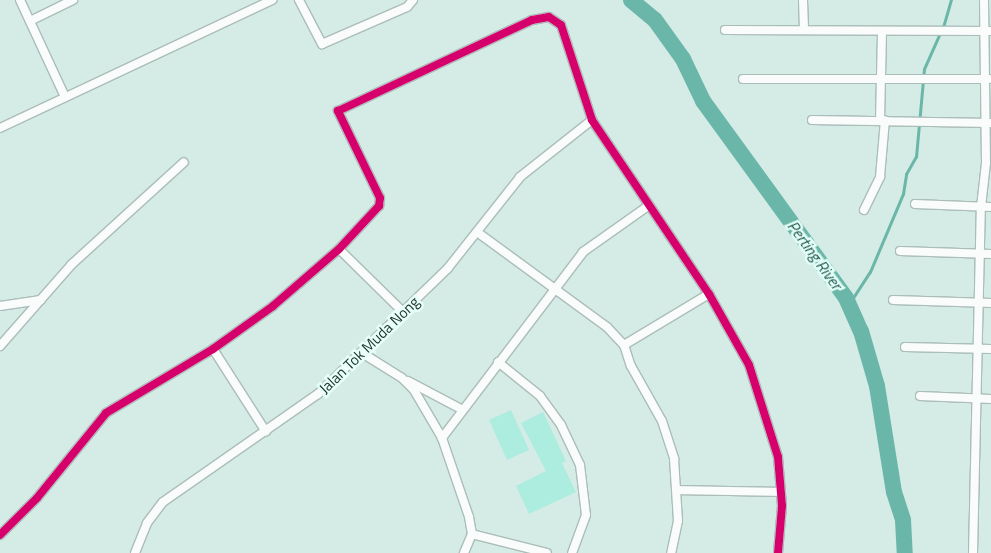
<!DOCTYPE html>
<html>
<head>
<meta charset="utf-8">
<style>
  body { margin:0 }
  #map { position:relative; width:991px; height:553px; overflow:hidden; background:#d5ebe6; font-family:"Titillium Web",sans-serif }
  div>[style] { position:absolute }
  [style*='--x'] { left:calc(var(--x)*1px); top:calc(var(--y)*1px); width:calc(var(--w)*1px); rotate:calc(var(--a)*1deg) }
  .green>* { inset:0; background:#aceddf }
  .stream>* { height:2.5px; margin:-1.25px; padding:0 1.25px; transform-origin:1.25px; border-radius:1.25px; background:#6ab7a9 }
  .river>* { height:16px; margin:-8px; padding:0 8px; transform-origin:8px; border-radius:8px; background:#6ab7a9 }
  .roads { filter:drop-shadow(1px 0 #abbdb9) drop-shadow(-1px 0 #abbdb9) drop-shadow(0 1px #abbdb9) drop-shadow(0 -1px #abbdb9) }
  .street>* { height:8px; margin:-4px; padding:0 4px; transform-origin:4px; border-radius:4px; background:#f9fcfb }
  .cycleway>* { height:8px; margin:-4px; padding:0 4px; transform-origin:4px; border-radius:4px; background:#d6006c }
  span { translate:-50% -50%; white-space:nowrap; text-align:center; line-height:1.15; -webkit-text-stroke:5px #e5fff8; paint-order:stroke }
  .street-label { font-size:15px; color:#1e2f2b }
  .water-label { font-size:16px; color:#20574d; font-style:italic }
</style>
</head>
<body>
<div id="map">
  <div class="green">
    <i style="clip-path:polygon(511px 410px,529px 450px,507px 460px,489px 420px)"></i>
    <i style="clip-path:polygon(543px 412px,566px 461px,562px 463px,576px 492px,529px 514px,516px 486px,546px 471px,521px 423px)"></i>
  </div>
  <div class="stream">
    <i style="--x:849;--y:304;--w:38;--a:-57"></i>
    <i style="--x:870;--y:272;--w:85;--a:-67.1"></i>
    <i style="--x:903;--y:194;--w:20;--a:-81"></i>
    <i style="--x:906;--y:174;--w:20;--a:-60"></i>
    <i style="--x:916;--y:157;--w:88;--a:-84.8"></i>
    <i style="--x:924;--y:69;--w:49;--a:-66"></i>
    <i style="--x:944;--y:24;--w:25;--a:-74"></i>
  </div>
  <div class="river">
    <i style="--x:631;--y:0;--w:31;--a:40"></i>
    <i style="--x:655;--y:20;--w:48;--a:54.3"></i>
    <i style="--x:683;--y:59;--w:47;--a:64.5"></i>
    <i style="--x:703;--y:101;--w:243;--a:54"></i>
    <i style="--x:846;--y:298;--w:36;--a:66"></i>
    <i style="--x:861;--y:331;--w:57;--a:73.8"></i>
    <i style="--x:877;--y:386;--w:107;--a:80.9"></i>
    <i style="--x:894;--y:492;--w:29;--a:72"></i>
    <i style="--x:903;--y:520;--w:33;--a:87"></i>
  </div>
  <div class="roads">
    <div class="street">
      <i style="--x:20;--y:0;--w:107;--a:65.1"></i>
      <i style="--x:299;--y:0;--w:50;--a:62.4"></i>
      <i style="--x:322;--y:44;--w:93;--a:-23.5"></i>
      <i style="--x:407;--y:7;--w:9;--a:-49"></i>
      <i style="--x:803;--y:0;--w:29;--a:88"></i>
      <i style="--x:30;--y:21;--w:48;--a:-26"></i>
      <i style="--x:725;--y:30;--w:266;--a:0.2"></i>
      <i style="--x:743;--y:79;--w:246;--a:0"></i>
      <i style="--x:812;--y:120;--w:179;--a:1"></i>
      <i style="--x:880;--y:121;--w:88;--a:-88.7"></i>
      <i style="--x:0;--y:128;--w:301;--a:-25.2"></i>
      <i style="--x:915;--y:204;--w:76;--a:2.3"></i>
      <i style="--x:864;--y:210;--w:37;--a:-64"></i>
      <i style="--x:880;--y:177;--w:57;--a:-85"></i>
      <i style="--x:477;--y:232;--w:161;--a:36.2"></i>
      <i style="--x:607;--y:327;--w:25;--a:47"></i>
      <i style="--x:624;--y:345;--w:22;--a:72"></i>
      <i style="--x:631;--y:366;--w:63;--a:60.6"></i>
      <i style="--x:662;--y:421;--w:40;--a:72"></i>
      <i style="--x:674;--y:459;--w:62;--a:86.3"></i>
      <i style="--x:678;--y:521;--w:33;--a:102"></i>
      <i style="--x:339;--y:249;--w:90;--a:44.5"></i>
      <i style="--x:900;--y:251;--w:91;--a:1.9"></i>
      <i style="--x:893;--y:300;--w:98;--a:1.8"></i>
      <i style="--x:0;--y:306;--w:41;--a:-8.3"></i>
      <i style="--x:624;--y:345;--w:99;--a:-31"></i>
      <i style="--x:0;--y:346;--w:109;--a:-48.7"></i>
      <i style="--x:72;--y:264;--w:151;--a:-42.3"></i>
      <i style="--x:905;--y:347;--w:86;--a:1.3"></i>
      <i style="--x:213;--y:349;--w:98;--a:57.4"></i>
      <i style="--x:362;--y:353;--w:47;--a:32"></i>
      <i style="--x:402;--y:378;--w:17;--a:45"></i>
      <i style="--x:414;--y:390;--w:56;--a:59.7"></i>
      <i style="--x:442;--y:438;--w:83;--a:71.1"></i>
      <i style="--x:469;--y:517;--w:17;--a:80"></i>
      <i style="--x:472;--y:534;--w:21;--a:113"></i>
      <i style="--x:498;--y:362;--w:54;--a:39"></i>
      <i style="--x:540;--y:396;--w:36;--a:54"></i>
      <i style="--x:561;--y:425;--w:44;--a:64.6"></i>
      <i style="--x:580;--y:465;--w:50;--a:83.2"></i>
      <i style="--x:586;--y:515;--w:40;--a:110.2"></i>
      <i style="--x:408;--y:381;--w:60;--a:27.8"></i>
      <i style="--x:920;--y:396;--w:71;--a:2.4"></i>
      <i style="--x:442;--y:438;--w:233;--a:-52.8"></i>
      <i style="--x:583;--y:252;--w:80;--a:-35.3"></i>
      <i style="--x:678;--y:490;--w:103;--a:1.1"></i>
      <i style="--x:472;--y:534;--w:77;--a:14.2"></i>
      <i style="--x:0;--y:535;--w:52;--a:-45"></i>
      <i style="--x:37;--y:498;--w:109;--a:-50.9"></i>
      <i style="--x:106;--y:413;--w:125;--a:-30.9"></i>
      <i style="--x:213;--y:349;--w:74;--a:-35.6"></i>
      <i style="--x:273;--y:306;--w:87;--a:-40.8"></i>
      <i style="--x:339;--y:249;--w:59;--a:-47.1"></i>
      <i style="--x:379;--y:206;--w:8;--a:-83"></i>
      <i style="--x:380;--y:198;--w:97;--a:-115.8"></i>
      <i style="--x:338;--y:111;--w:214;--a:-25.1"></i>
      <i style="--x:532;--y:20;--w:17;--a:-10"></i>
      <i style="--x:549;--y:17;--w:14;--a:34"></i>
      <i style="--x:561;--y:25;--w:100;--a:71.9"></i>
      <i style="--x:592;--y:120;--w:210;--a:56.1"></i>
      <i style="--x:709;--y:294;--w:81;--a:60.6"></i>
      <i style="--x:749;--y:365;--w:96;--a:72.5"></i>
      <i style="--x:778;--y:457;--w:49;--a:85.3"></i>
      <i style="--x:782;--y:506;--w:47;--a:94.9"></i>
      <i style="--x:135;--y:553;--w:32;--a:-68"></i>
      <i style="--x:147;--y:523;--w:26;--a:-53"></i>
      <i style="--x:163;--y:502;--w:189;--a:-34.9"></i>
      <i style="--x:318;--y:394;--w:181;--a:-44.1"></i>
      <i style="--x:448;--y:268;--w:116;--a:-51.6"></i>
      <i style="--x:520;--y:177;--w:92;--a:-38.4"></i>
      <i style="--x:973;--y:553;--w:346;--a:-88.7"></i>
      <i style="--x:981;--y:207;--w:44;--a:-83.5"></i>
      <i style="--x:986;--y:163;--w:163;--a:-90.7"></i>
    </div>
  </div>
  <div class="cycleway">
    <i style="--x:0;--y:535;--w:52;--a:-45"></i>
    <i style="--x:37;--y:498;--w:109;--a:-50.9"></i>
    <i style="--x:106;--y:413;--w:125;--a:-30.9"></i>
    <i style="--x:213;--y:349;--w:74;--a:-35.6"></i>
    <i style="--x:273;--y:306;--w:87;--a:-40.8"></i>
    <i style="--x:339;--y:249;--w:59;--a:-47.1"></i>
    <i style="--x:379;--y:206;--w:8;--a:-83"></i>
    <i style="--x:380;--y:198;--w:97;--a:-115.8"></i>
    <i style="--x:338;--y:111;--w:214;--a:-25.1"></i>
    <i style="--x:532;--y:20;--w:17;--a:-10"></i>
    <i style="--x:549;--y:17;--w:14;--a:34"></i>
    <i style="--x:561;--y:25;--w:100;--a:71.9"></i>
    <i style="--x:592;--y:120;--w:210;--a:56.1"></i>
    <i style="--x:709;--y:294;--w:81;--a:60.6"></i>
    <i style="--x:749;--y:365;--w:96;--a:72.5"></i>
    <i style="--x:778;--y:457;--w:49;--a:85.3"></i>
    <i style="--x:782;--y:506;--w:47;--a:94.9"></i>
  </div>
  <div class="street-label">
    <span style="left:369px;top:345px;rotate:-44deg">Jalan Tok Muda Nong</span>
  </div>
  <div class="water-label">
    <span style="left:815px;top:255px;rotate:54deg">Perting River</span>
  </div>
</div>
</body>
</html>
